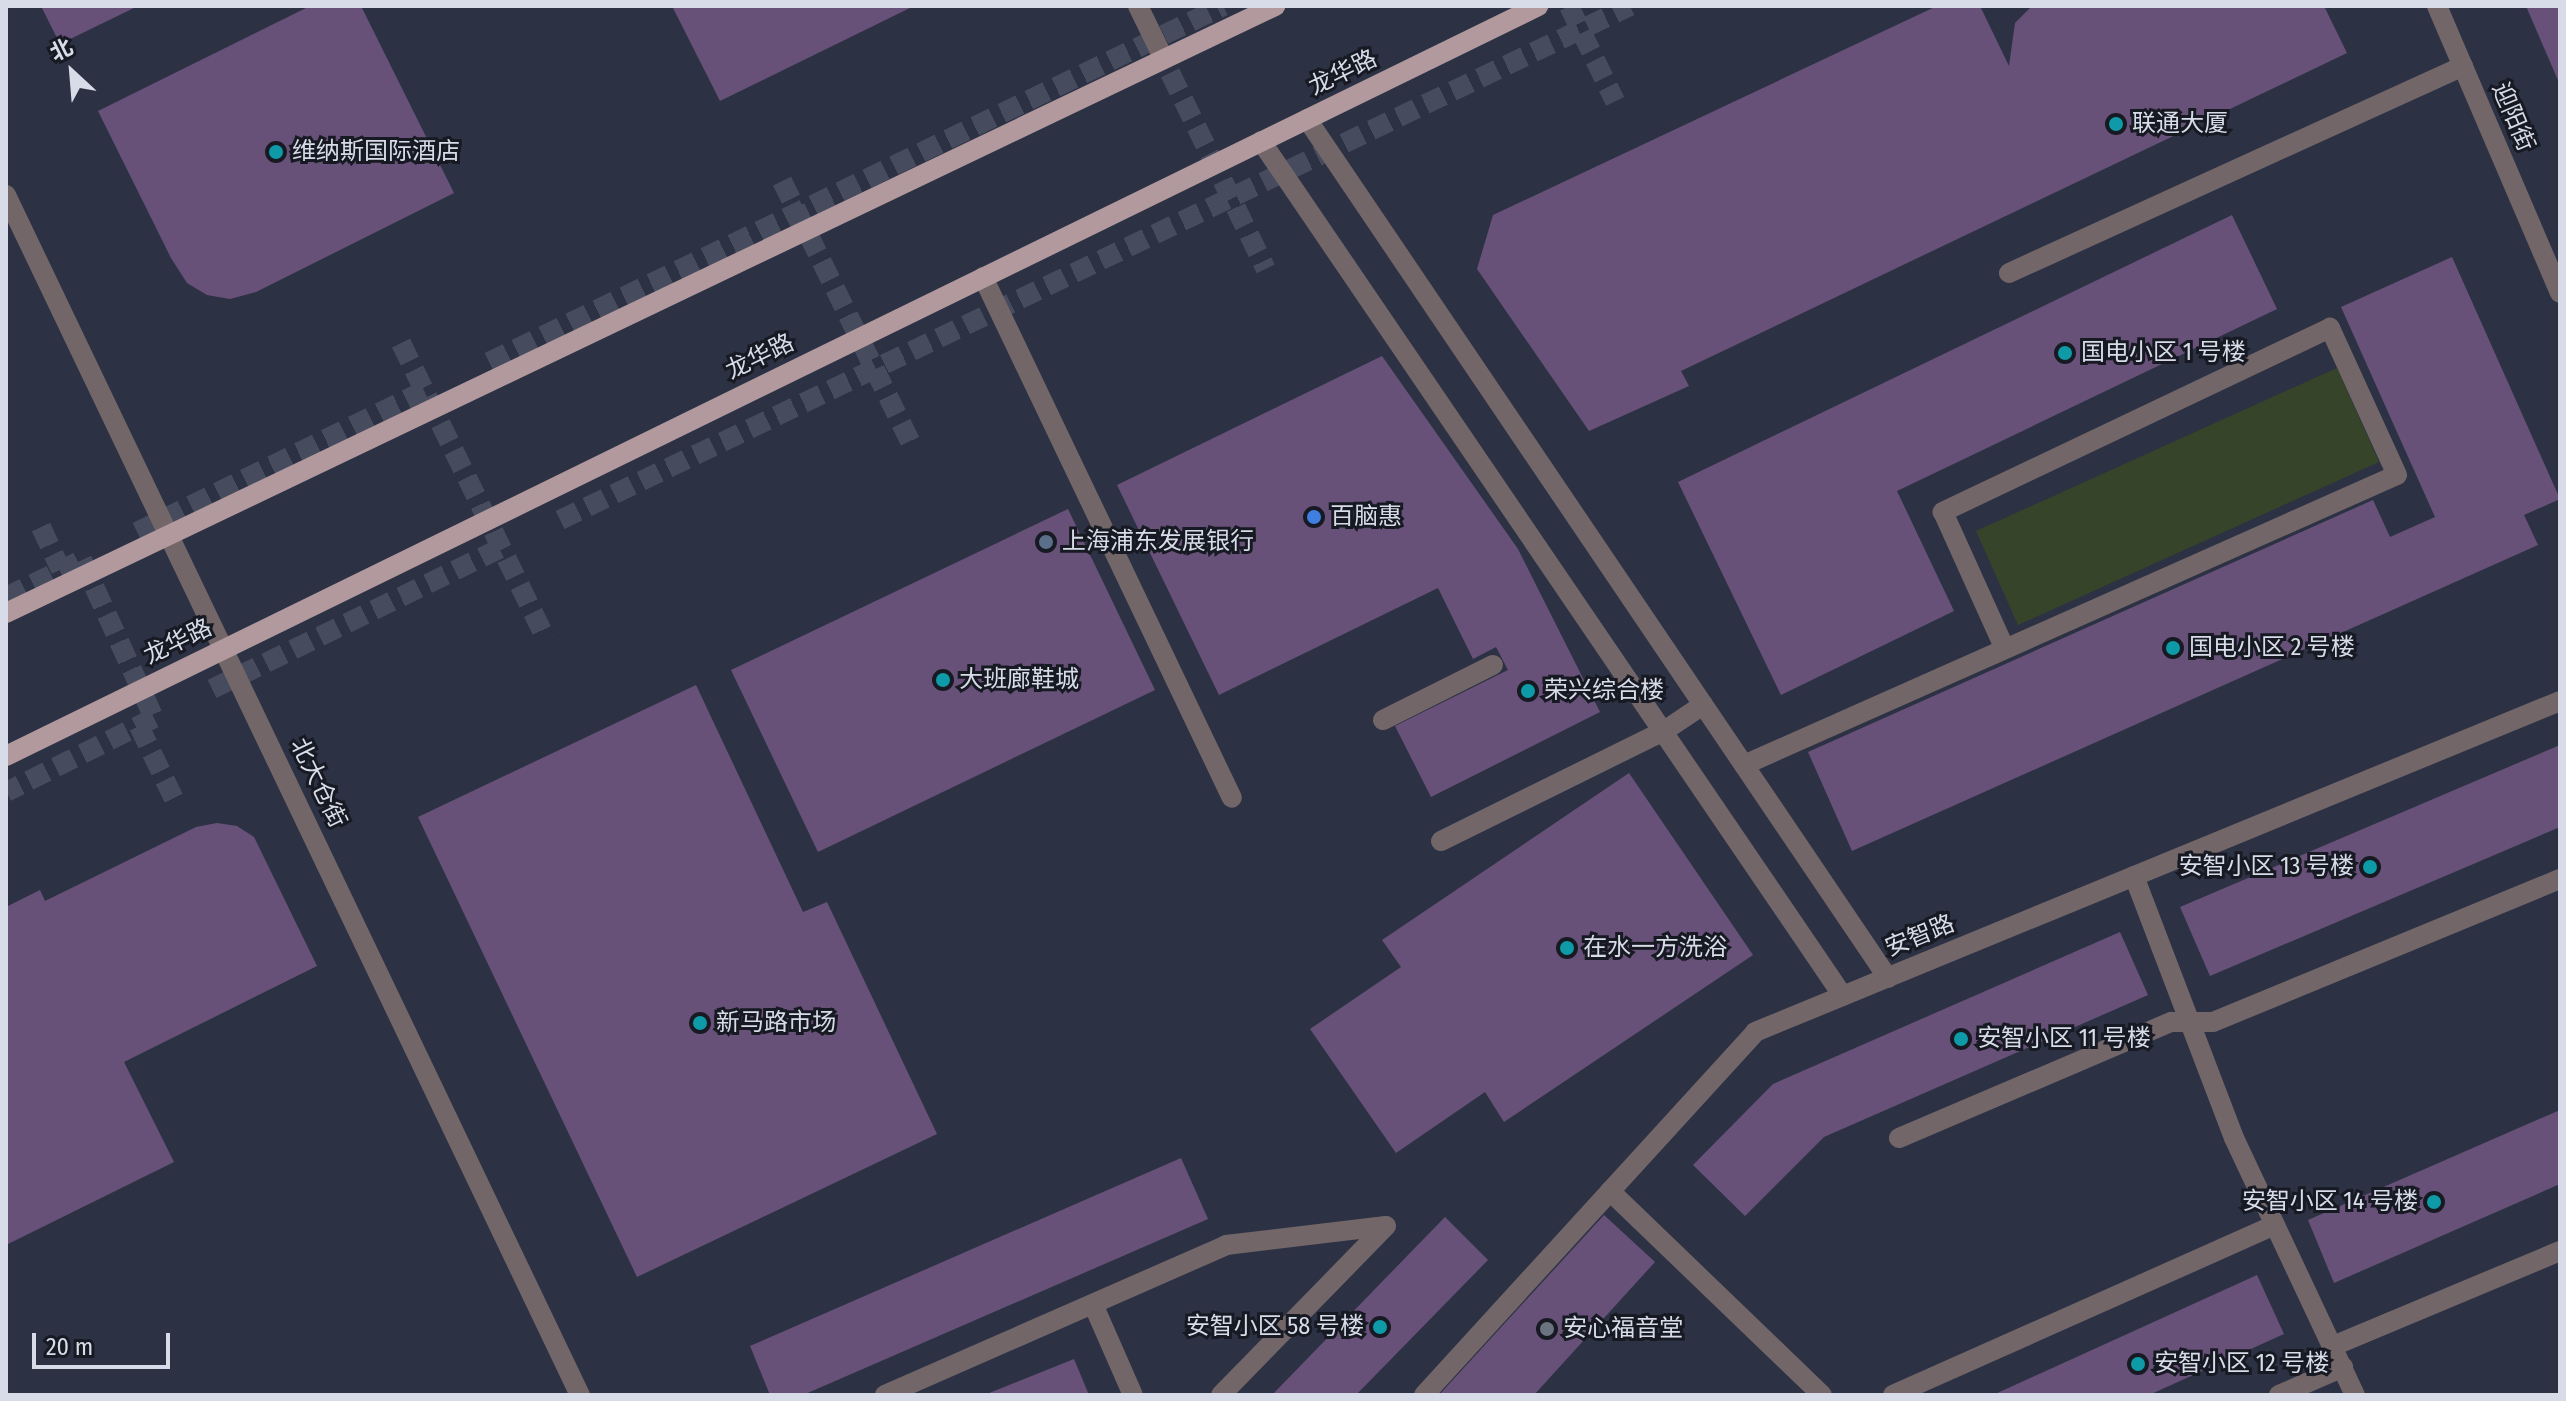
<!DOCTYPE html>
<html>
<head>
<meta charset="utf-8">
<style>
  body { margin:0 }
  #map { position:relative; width:2566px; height:1401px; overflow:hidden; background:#2c3244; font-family:"Fira Sans Condensed","Noto Sans SC",sans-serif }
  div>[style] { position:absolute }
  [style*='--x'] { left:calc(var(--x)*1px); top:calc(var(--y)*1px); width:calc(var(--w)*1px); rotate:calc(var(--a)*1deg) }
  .green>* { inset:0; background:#364429 }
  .building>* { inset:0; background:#685178 }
  .pedestrian-tunnel>* { height:20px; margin-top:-10px; transform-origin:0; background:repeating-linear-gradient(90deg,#464c5d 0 20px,transparent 0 30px) }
  .minor>* { height:20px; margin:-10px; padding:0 10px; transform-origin:10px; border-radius:10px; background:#726669 }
  .primary>* { height:20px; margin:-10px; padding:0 10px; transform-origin:10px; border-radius:10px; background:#b1999e }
  .dots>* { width:22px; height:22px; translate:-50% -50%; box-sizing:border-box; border:4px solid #171a23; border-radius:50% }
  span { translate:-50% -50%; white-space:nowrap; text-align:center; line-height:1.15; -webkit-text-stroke:6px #171a23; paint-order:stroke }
  .street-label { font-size:24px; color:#d7dce8 }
  .poi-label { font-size:24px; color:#d7dce8 }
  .left { translate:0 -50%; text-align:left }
  .right { translate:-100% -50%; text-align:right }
  .frame { position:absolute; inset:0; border:8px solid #d7dce8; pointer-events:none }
  .north { position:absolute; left:32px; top:32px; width:80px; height:80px; -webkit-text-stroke:6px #171a23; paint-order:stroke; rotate:334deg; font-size:22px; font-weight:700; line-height:32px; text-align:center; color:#d7dce8 }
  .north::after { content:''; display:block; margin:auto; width:28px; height:36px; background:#d7dce8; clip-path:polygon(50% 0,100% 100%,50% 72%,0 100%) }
  .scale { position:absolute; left:32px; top:1333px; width:138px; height:36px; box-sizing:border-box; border:4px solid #d7dce8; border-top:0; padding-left:10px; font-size:24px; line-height:28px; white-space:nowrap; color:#d7dce8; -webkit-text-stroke:6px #171a23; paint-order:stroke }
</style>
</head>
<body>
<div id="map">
  <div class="green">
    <i style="clip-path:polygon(2337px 368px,2379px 462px,2018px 625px,1976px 531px)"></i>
  </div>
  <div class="building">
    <i style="clip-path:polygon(41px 6px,138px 6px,60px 44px)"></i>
    <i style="clip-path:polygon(310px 6px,361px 6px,454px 193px,256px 292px,230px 299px,207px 295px,187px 283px,171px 258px,98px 111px)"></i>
    <i style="clip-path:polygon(672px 6px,914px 6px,720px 101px)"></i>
    <i style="clip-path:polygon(1937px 6px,1980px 6px,2009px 66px,2015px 23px,2032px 6px,2324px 6px,2347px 53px,1681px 371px,1689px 386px,1589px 431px,1477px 269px,1493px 215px)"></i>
    <i style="clip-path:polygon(2526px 6px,2560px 6px,2560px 85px)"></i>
    <i style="clip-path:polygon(2232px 215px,2277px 309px,1897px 491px,1954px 611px,1781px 695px,1678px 482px)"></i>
    <i style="clip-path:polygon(2452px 257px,2560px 499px,2524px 515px,2538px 545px,1852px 851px,1808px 752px,2373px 500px,2390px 537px,2435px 517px,2341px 307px)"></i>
    <i style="clip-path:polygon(1382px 356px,1518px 549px,1600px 712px,1431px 797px,1395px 726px,1508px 670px,1496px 647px,1473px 659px,1438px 588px,1219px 695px,1117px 485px)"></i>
    <i style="clip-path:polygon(1068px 509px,1155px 690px,818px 852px,731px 670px)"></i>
    <i style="clip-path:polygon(696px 685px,803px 912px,827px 902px,937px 1134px,637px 1277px,418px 817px)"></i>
    <i style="clip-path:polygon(2560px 745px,2560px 827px,2210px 976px,2180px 907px)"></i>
    <i style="clip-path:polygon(1629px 773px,1753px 955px,1504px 1122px,1485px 1092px,1396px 1153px,1310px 1029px,1401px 967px,1382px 940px)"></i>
    <i style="clip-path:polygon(217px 823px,237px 826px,254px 837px,317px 966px,124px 1062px,174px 1162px,6px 1245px,6px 907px,40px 890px,45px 901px,196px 827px)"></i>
    <i style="clip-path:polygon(2120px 932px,2148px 995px,1824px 1137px,1745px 1216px,1693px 1165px,1773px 1084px)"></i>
    <i style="clip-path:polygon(2560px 1110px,2560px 1184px,2334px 1283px,2308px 1220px)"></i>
    <i style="clip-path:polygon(1181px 1158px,1208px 1219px,803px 1395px,770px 1395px,750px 1346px)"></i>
    <i style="clip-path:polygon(1604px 1215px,1655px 1262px,1534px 1395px,1439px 1395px)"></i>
    <i style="clip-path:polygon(1445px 1217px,1488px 1260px,1356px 1395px,1272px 1395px)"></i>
    <i style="clip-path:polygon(2257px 1275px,2284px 1334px,2149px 1395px,1993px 1395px)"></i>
    <i style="clip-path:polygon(1074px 1359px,1089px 1395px,984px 1395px)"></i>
  </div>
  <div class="pedestrian-tunnel">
    <i style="--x:1569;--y:6;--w:106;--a:64.2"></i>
    <i style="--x:1157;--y:46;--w:248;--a:64"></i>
    <i style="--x:782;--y:181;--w:292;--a:63.8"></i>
    <i style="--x:401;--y:343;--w:330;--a:63.9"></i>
    <i style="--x:489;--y:362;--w:816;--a:-25.87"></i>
    <i style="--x:560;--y:520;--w:1187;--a:-25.66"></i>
    <i style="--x:41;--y:527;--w:47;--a:65.1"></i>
    <i style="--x:137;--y:532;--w:320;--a:-26.2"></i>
    <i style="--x:6;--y:597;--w:85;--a:-26"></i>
    <i style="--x:82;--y:560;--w:174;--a:65.5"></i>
    <i style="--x:154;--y:718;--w:165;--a:153.4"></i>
    <i style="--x:212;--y:689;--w:322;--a:-26"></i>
    <i style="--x:139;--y:726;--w:81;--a:64.4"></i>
  </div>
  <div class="minor">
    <i style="--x:1138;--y:6;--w:59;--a:63.9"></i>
    <i style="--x:2437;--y:6;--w:312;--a:66.8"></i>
    <i style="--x:1307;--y:119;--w:1037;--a:55.93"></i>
    <i style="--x:1261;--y:141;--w:1034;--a:55.76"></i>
    <i style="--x:6;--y:195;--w:1330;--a:64.44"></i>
    <i style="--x:2009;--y:273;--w:499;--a:-24.5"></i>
    <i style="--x:983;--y:277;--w:577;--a:64.46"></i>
    <i style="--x:1383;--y:720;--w:123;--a:-26.6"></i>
    <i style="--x:1744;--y:765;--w:714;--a:-23.95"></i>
    <i style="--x:2397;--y:475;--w:162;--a:-114.5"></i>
    <i style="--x:2330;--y:328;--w:429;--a:154.6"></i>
    <i style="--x:1943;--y:512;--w:150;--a:65.7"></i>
    <i style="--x:1441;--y:841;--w:249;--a:-26.3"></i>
    <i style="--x:1664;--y:731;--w:47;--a:-33.7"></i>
    <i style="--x:2134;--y:876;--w:280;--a:69.1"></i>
    <i style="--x:2234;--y:1138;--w:284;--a:64.8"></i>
    <i style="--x:1899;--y:1138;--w:296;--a:-23.1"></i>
    <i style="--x:2171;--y:1022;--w:42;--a:0"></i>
    <i style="--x:2213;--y:1022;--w:375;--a:-22.4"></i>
    <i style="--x:1610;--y:1191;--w:294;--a:43.9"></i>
    <i style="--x:1093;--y:1304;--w:99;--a:66.3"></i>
    <i style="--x:2333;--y:1346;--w:246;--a:-22.7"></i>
    <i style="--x:885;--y:1395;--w:373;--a:-23.7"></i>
    <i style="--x:1226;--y:1245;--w:161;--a:-6.8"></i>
    <i style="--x:1221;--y:1395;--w:236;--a:-45.7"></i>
    <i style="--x:1424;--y:1395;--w:491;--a:-47.6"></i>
    <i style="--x:1755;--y:1032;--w:870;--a:-22.35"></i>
    <i style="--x:1893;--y:1395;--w:418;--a:-24"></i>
    <i style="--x:2279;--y:1395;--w:70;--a:-23.6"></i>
  </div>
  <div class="primary">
    <i style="--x:6;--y:613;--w:1407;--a:-25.56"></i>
    <i style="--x:6;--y:756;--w:1706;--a:-26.08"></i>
  </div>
  <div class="dots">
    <i style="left:2116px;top:124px;background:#0f9aa8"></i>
    <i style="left:276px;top:152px;background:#0f9aa8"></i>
    <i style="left:2065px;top:353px;background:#0f9aa8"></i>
    <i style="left:1314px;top:517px;background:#3f7fe0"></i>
    <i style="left:1046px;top:542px;background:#5c6f8a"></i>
    <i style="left:2173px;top:648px;background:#0f9aa8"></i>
    <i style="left:943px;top:680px;background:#0f9aa8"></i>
    <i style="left:1528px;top:691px;background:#0f9aa8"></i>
    <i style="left:2370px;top:867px;background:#0f9aa8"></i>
    <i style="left:1567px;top:948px;background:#0f9aa8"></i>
    <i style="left:700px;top:1023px;background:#0f9aa8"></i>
    <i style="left:1961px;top:1039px;background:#0f9aa8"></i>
    <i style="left:2434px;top:1202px;background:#0f9aa8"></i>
    <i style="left:1380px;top:1327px;background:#0f9aa8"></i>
    <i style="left:1547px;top:1329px;background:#6b7280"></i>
    <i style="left:2138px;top:1364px;background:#0f9aa8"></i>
  </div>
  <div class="street-label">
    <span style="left:1343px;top:73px;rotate:-26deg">龙华路</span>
    <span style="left:2513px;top:117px;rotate:67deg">迎阳街</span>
    <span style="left:760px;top:357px;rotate:-26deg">龙华路</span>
    <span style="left:178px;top:642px;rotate:-26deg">龙华路</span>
    <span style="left:318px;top:783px;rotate:64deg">北大仓街</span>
    <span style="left:1920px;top:936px;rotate:-22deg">安智路</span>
  </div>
  <div class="poi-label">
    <span class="left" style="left:2132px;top:124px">联通大厦</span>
    <span class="left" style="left:292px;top:152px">维纳斯国际酒店</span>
    <span class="left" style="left:2081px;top:353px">国电小区 1 号楼</span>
    <span class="left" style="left:1330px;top:517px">百脑惠</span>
    <span class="left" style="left:1062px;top:542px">上海浦东发展银行</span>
    <span class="left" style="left:2189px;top:648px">国电小区 2 号楼</span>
    <span class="left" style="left:959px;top:680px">大班廊鞋城</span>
    <span class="left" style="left:1544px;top:691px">荣兴综合楼</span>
    <span class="right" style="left:2354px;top:867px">安智小区 13 号楼</span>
    <span class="left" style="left:1583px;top:948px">在水一方洗浴</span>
    <span class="left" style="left:716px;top:1023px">新马路市场</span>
    <span class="left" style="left:1977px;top:1039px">安智小区 11 号楼</span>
    <span class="right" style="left:2418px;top:1202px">安智小区 14 号楼</span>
    <span class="right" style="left:1364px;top:1327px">安智小区 58 号楼</span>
    <span class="left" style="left:1563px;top:1329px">安心福音堂</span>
    <span class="left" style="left:2154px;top:1364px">安智小区 12 号楼</span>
  </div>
  <div class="frame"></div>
  <div class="north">北</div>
  <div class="scale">20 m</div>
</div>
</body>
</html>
